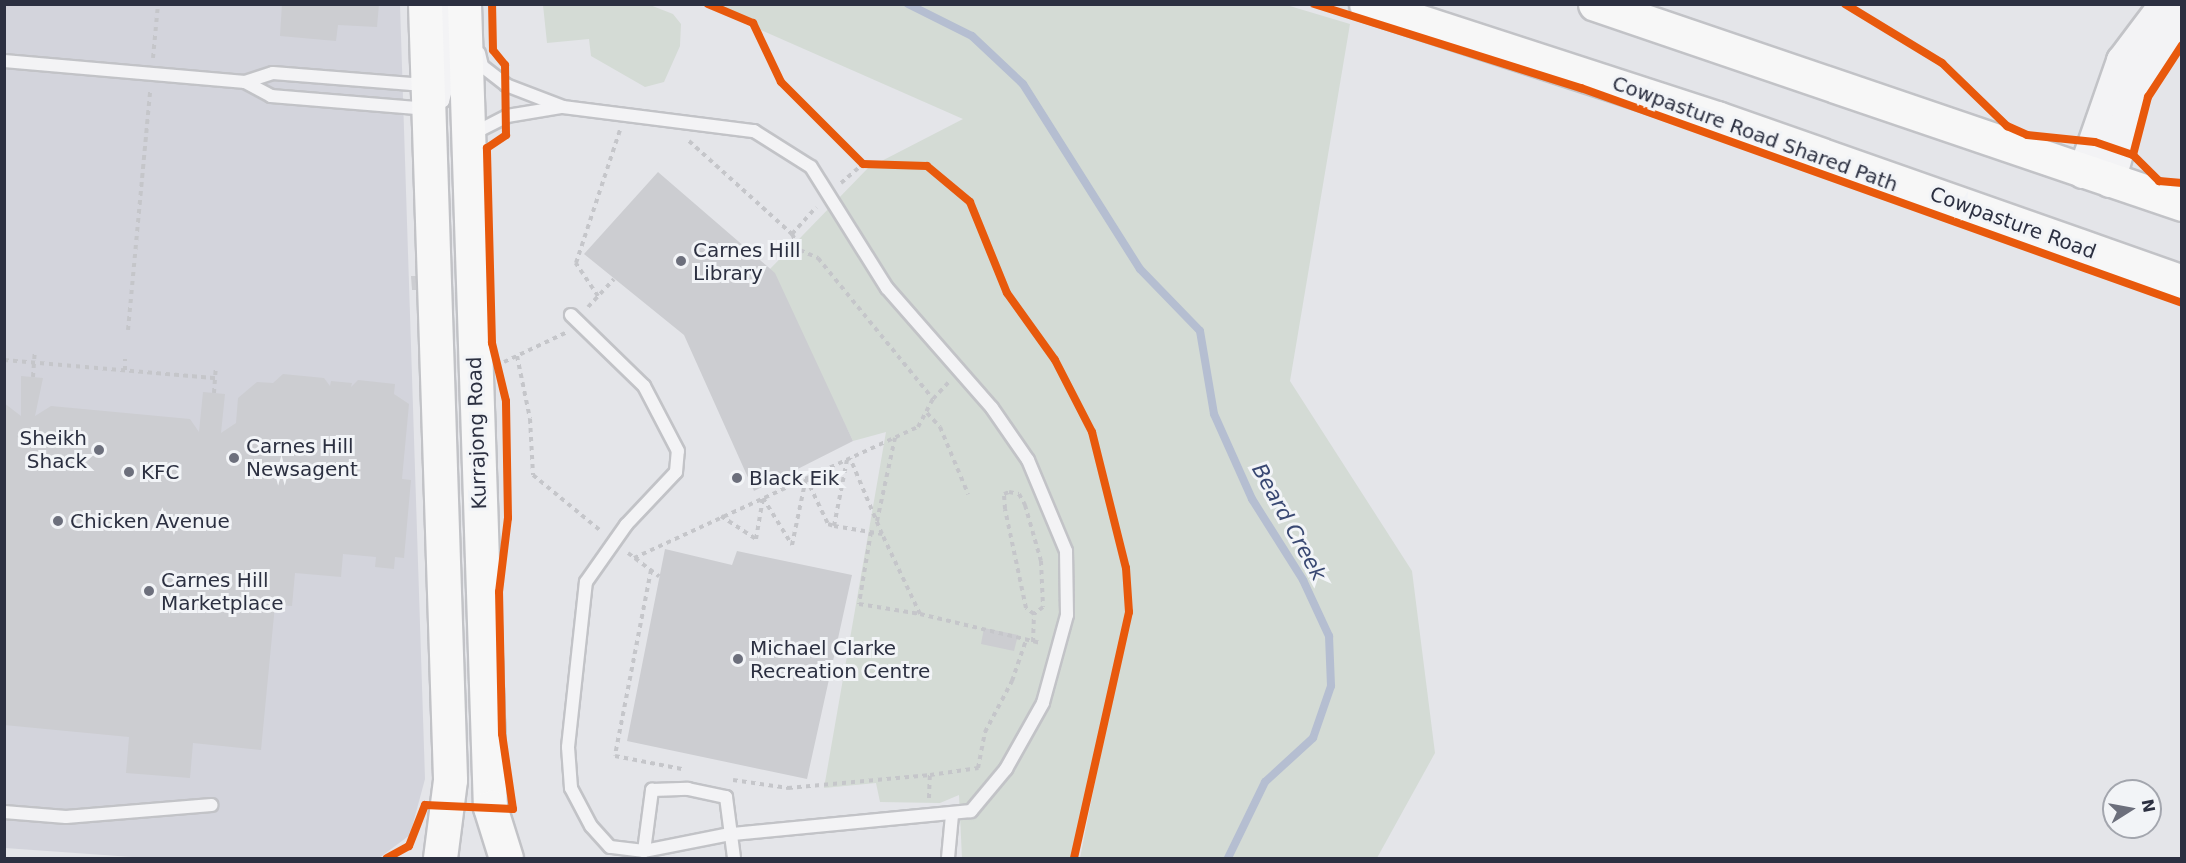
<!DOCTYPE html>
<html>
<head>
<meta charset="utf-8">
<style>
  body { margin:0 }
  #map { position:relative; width:2186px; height:863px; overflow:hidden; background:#e4e5e9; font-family:"DejaVu Sans",sans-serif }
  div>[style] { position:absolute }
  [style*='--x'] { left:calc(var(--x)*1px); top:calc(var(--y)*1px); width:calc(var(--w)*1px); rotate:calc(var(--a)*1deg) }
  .built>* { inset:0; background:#d3d4dc }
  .green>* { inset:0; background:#d4dbd5 }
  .stream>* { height:8px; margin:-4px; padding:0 4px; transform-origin:4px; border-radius:4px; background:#b5bed1 }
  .building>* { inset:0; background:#cccdd1 }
  .path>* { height:4px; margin-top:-2px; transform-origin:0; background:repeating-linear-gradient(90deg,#c5c6ca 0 4.5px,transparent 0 9px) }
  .roads { filter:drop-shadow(2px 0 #c2c3c7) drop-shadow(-2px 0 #c2c3c7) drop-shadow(0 2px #c2c3c7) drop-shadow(0 -2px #c2c3c7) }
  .service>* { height:12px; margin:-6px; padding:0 6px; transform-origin:6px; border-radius:6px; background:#f3f3f5 }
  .tertiary>* { height:30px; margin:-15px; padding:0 15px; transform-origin:15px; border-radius:15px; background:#f3f3f5 }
  .secondary>* { height:33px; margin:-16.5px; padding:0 16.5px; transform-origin:16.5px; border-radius:16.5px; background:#f7f7f7 }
  .primary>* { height:33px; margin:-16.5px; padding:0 16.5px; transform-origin:16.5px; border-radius:16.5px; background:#f7f7f7 }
  .cycleway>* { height:8px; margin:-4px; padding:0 4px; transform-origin:4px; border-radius:4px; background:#e8590c }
  .dots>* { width:16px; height:16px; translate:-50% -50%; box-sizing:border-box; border:3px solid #f2f4f7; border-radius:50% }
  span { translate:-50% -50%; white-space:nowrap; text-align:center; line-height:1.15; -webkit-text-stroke:6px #f2f4f7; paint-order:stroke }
  .street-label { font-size:20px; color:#2c3041 }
  .poi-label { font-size:20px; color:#2c3041 }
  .left { translate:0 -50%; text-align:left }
  .right { translate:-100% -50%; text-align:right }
  .water-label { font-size:21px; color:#394872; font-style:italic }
  .frame { position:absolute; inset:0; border:6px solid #2c3041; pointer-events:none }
  .north { position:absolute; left:2102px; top:779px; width:60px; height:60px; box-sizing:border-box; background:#f2f4f7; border:2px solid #a3a6ae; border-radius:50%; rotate:79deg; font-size:16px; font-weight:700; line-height:24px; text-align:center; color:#2c3041 }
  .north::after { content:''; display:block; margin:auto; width:21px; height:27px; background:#6c6f7c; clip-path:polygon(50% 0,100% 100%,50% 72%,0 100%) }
</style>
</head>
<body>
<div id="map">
  <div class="built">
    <i style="clip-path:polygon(4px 5px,400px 5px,425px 779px,410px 835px,379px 858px,146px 858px,5px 848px)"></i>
  </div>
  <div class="green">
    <i style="clip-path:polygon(1283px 4px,1350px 24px,1290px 381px,1412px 571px,1435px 753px,1377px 858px,1080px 858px,1100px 757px,1075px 858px,962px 858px,959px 795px,940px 803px,880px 802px,876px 783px,824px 788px,886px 432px,853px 441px,770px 269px,868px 168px,963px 119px,704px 5px)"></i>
    <i style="clip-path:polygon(543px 5px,650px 5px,673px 14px,681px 24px,680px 46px,664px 82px,645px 87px,591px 56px,589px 39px,547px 43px)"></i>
  </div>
  <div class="stream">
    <i style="--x:908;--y:4;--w:72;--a:26.6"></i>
    <i style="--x:972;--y:36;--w:70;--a:43.3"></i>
    <i style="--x:1023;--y:84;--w:219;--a:57.7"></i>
    <i style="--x:1140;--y:269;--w:86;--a:45.9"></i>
    <i style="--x:1200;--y:331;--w:84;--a:80.4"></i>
    <i style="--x:1214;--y:414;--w:93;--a:65.9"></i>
    <i style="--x:1252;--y:499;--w:96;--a:57.8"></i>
    <i style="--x:1303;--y:580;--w:62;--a:65.1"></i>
    <i style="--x:1329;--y:636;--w:50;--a:87.7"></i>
    <i style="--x:1331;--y:686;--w:55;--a:109.1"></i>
    <i style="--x:1313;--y:738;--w:65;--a:137.5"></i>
    <i style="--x:1265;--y:782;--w:85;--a:116"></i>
  </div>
  <div class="building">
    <i style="clip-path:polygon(282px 4px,379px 4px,377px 27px,338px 25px,336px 41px,280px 36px)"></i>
    <i style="clip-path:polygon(658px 172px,775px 273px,853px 441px,754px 491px,684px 335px,584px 254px)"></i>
    <i style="clip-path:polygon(411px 276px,418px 276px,419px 290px,412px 290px)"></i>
    <i style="clip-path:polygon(283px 374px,324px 378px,330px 386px,331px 381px,352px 383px,351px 387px,358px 380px,395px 384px,394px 394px,409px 404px,402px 479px,411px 480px,404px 558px,395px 557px,394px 569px,375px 567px,376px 557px,343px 554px,341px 577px,295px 573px,292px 606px,275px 605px,261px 750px,193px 743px,190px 778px,126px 773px,129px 737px,4px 725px,4px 403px,21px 416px,21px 376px,43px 378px,35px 416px,51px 406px,190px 419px,199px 432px,203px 392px,225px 394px,221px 433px,236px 423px,238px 398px,257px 382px,273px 383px)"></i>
    <i style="clip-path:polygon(665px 549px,732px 565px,737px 551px,852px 575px,807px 779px,627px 741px)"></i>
    <i style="clip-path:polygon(984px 628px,1018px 635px,1014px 651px,981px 644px)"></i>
  </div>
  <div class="path">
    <i style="--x:153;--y:58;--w:54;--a:-84.7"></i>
    <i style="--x:689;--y:141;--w:139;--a:42.1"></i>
    <i style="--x:792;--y:234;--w:36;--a:-48"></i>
    <i style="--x:841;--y:183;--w:29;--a:-41"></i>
    <i style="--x:792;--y:234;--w:18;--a:63"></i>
    <i style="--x:800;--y:250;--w:20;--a:24"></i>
    <i style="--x:818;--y:258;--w:182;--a:50.8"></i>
    <i style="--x:933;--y:399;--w:23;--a:-47"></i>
    <i style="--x:598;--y:296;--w:40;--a:-124"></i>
    <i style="--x:576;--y:263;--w:140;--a:-71.7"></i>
    <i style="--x:588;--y:307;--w:38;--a:-47"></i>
    <i style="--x:128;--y:330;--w:240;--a:-84.7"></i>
    <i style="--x:517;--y:356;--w:64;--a:78.3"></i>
    <i style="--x:530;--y:419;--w:56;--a:86.9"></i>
    <i style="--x:533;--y:475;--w:88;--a:39.5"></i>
    <i style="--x:4;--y:360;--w:213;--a:4.9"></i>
    <i style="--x:504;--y:362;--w:68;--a:-25.4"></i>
    <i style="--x:125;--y:370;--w:11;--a:-90"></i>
    <i style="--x:33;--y:377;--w:26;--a:-86"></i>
    <i style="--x:214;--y:393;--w:26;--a:-86"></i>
    <i style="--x:927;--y:413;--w:19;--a:47"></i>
    <i style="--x:940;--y:427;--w:73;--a:67.3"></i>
    <i style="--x:721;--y:516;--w:42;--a:33.3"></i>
    <i style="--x:756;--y:539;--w:42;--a:-80.3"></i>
    <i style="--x:763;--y:498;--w:55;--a:58.3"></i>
    <i style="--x:792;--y:545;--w:68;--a:-78.2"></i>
    <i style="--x:806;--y:478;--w:51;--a:64.4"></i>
    <i style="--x:828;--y:524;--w:6;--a:18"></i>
    <i style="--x:834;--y:526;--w:67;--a:-78.9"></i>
    <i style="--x:877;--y:521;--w:85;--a:-77.8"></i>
    <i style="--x:834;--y:526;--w:49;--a:9.5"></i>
    <i style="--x:882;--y:534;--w:82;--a:-112.8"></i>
    <i style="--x:871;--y:532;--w:73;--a:99.5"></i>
    <i style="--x:859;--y:604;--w:62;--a:9.3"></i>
    <i style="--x:920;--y:614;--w:89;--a:-115.4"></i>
    <i style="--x:628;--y:553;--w:39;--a:37"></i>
    <i style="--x:634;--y:558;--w:313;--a:-24.8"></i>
    <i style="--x:918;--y:427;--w:32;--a:-62"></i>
    <i style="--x:651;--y:570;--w:189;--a:101"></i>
    <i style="--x:615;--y:756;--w:68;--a:11"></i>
    <i style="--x:920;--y:614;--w:124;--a:13.5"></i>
    <i style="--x:1033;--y:642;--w:28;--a:-88"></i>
    <i style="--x:1034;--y:614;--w:10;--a:-143"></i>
    <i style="--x:1026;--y:608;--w:101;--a:-102"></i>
    <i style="--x:1005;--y:509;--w:15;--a:-94"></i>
    <i style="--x:1004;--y:494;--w:5;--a:-22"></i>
    <i style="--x:1009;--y:492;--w:10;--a:11"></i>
    <i style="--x:1019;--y:494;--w:13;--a:61"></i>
    <i style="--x:1025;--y:505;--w:58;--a:74.1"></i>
    <i style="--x:1041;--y:561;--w:46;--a:87.5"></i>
    <i style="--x:1043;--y:607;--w:11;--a:142"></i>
    <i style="--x:733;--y:780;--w:56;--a:8.3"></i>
    <i style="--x:788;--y:788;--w:143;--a:-5.2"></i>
    <i style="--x:929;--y:798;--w:23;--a:-88"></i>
    <i style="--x:930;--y:775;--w:49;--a:-8.3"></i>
    <i style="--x:978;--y:768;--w:37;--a:-79"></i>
    <i style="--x:985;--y:732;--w:58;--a:-62.1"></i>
    <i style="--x:1012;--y:681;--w:43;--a:-71.1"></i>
  </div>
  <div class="roads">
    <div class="service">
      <i style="--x:479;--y:53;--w:13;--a:77"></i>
      <i style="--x:482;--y:66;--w:31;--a:38"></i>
      <i style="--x:506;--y:85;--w:61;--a:21.1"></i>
      <i style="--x:563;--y:107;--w:193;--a:7.2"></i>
      <i style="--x:754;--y:131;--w:67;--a:32.3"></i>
      <i style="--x:811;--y:167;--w:143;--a:57.9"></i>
      <i style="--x:887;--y:288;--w:159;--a:48.8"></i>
      <i style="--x:992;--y:408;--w:63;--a:55.3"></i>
      <i style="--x:1028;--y:460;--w:99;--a:67.3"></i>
      <i style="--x:1066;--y:551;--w:64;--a:89.1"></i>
      <i style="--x:1067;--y:615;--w:91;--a:105.3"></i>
      <i style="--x:1043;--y:703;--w:76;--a:119.3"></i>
      <i style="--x:1006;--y:769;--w:55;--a:129.8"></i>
      <i style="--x:971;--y:811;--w:242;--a:174.5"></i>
      <i style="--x:730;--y:834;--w:88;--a:168.8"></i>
      <i style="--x:644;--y:851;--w:34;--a:-173"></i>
      <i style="--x:610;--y:847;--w:28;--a:-132"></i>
      <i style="--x:591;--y:826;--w:43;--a:-117.8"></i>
      <i style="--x:571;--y:788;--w:41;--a:-94.2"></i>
      <i style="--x:568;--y:747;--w:166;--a:-83.8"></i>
      <i style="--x:586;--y:582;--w:70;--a:-54.9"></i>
      <i style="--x:626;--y:525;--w:73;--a:-46.7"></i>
      <i style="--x:676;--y:472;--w:21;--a:-85"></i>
      <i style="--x:678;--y:451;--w:73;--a:-117.6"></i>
      <i style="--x:644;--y:386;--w:102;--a:-135.8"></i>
      <i style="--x:4;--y:61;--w:242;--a:5"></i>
      <i style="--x:245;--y:82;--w:29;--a:-18"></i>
      <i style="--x:273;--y:73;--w:139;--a:4.5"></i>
      <i style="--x:412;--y:84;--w:16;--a:-22"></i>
      <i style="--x:245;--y:82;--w:30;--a:28"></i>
      <i style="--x:271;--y:96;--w:158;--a:4.7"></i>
      <i style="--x:428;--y:109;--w:17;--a:-28"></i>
      <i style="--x:443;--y:101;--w:16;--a:-75"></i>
      <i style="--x:447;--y:86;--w:82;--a:-90.7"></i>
      <i style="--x:475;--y:140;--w:11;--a:-63"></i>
      <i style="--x:480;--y:130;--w:30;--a:-27"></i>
      <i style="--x:507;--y:116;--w:56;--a:-9.3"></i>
      <i style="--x:4;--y:812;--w:62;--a:4.6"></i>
      <i style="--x:66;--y:817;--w:146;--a:-4.7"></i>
      <i style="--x:644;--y:851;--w:62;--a:-82.5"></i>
      <i style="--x:652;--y:790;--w:36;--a:-2"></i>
      <i style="--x:688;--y:789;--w:39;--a:12"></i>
      <i style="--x:726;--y:797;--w:62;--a:82.5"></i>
      <i style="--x:948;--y:858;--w:43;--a:-84.7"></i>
    </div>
    <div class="tertiary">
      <i style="--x:2083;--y:173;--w:119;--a:-70.8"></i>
      <i style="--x:2122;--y:61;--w:71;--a:-53"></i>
      <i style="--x:2110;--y:182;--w:102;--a:-74.6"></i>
      <i style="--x:2137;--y:84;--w:78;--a:-54.9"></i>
    </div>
    <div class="secondary">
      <i style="--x:425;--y:4;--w:776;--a:88.15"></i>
      <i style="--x:450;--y:780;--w:79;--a:97.3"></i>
      <i style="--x:464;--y:4;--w:803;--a:88.15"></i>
      <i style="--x:490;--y:807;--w:53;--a:72.6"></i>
    </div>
    <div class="primary">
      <i style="--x:1366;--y:4;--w:369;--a:18"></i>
      <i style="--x:1717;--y:118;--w:493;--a:19.4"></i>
      <i style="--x:1595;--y:4;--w:620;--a:18.81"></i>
    </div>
  </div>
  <div class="cycleway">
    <i style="--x:708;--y:4;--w:49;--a:22.9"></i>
    <i style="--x:753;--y:23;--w:65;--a:64.6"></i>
    <i style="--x:781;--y:82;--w:116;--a:45"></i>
    <i style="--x:863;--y:164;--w:64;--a:1.8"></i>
    <i style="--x:927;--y:166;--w:56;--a:39.9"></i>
    <i style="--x:970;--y:202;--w:98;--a:67.9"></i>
    <i style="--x:1007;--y:293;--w:82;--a:54.4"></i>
    <i style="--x:1055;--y:360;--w:81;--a:62.8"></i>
    <i style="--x:1092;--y:432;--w:140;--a:76"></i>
    <i style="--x:1126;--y:568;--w:44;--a:86.1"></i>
    <i style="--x:1129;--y:612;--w:252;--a:102.6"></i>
    <i style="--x:1314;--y:4;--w:280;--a:17.5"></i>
    <i style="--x:1581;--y:88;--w:638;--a:19.68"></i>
    <i style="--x:1845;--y:4;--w:114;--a:31.3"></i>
    <i style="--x:1942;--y:63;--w:91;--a:44.1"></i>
    <i style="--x:2007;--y:126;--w:22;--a:24"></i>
    <i style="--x:2027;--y:135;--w:68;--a:5.9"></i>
    <i style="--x:2095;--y:142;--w:40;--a:18.9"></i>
    <i style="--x:2133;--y:155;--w:37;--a:45"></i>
    <i style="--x:2159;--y:181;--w:23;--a:5"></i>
    <i style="--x:2133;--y:155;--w:60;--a:-75.5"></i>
    <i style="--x:2148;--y:97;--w:62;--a:-56.8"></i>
    <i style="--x:387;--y:858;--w:25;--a:-29"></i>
    <i style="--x:409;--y:846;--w:44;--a:-68.7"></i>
    <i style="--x:425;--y:805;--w:88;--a:2.6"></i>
    <i style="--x:513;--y:809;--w:76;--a:-98.3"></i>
    <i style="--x:502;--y:734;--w:142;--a:-91.2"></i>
    <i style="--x:499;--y:592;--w:75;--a:-83.1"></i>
    <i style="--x:508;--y:518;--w:117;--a:-91"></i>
    <i style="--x:506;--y:401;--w:60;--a:-103.6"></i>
    <i style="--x:492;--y:343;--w:195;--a:-91.5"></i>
    <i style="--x:487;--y:148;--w:23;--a:-34"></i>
    <i style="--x:506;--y:135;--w:70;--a:-90.8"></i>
    <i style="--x:505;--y:65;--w:19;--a:-129"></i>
    <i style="--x:493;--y:50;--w:46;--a:-91.2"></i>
  </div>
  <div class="dots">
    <i style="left:681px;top:261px;background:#6c6f7c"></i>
    <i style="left:99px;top:450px;background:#6c6f7c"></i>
    <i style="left:234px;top:458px;background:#6c6f7c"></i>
    <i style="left:129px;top:472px;background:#6c6f7c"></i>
    <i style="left:737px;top:478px;background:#6c6f7c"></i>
    <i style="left:58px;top:521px;background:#6c6f7c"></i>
    <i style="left:149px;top:591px;background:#6c6f7c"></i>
    <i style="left:738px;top:659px;background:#6c6f7c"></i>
  </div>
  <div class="street-label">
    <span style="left:1755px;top:134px;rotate:20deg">Cowpasture Road Shared Path</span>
    <span style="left:2013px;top:223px;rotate:20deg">Cowpasture Road</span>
    <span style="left:477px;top:433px;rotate:-92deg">Kurrajong Road</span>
  </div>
  <div class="poi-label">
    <span class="left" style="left:693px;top:262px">Carnes Hill<br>Library</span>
    <span class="right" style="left:87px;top:450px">Sheikh<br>Shack</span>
    <span class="left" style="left:246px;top:458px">Carnes Hill<br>Newsagent</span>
    <span class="left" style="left:141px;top:472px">KFC</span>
    <span class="left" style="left:749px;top:478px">Black Eik</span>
    <span class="left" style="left:70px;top:521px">Chicken Avenue</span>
    <span class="left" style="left:161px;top:592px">Carnes Hill<br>Marketplace</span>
    <span class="left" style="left:750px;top:660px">Michael Clarke<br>Recreation Centre</span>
  </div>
  <div class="water-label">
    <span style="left:1289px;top:522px;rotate:61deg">Beard Creek</span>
  </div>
  <div class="frame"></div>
  <div class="north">N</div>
</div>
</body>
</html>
